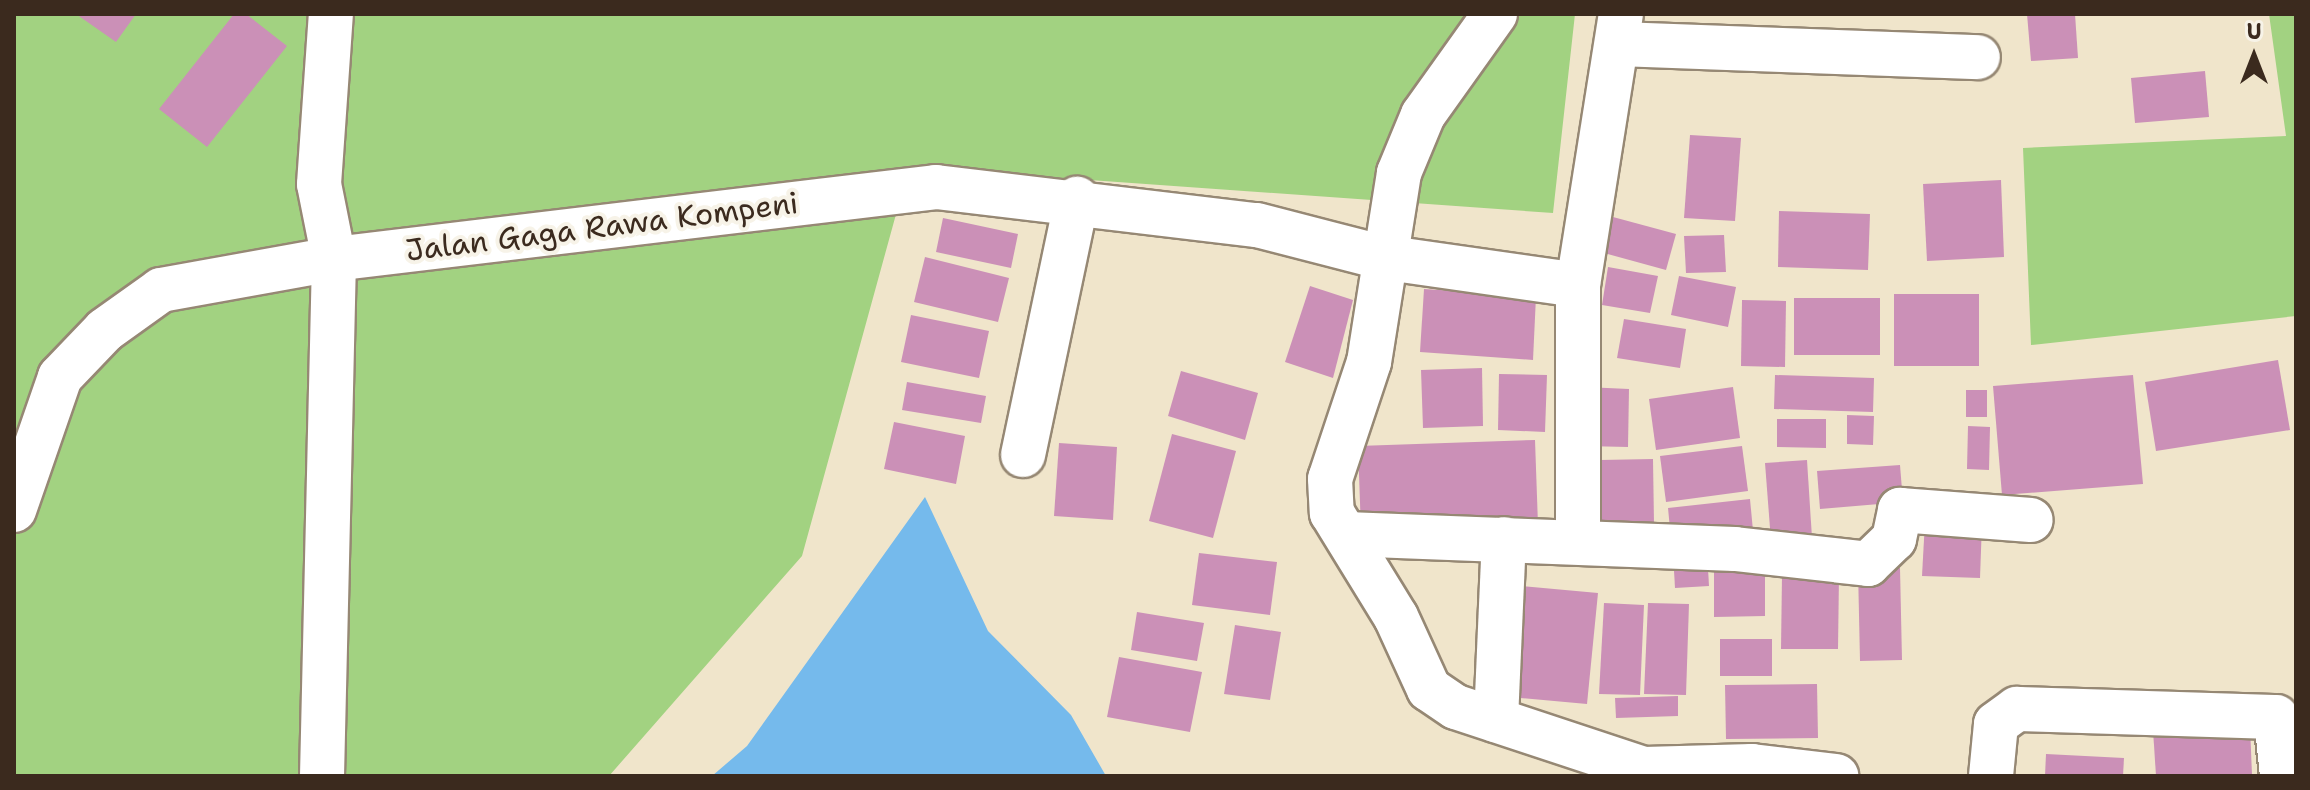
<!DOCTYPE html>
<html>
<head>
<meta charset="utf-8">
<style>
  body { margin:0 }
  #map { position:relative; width:2310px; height:790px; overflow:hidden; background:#f0e5cb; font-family:"Shantell Sans",sans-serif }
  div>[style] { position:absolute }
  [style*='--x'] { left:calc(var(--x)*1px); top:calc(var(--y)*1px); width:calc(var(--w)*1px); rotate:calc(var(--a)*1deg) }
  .green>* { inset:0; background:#a2d281 }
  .water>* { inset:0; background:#75baec }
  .building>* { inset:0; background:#cb90b7 }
  .roads { filter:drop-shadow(2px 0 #968874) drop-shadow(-2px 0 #968874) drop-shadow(0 2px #968874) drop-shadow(0 -2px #968874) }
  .minor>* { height:44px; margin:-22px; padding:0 22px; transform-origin:22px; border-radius:22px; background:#fff }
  span { translate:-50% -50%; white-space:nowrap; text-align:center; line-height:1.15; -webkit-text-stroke:8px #f7f3e8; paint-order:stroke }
  .street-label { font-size:30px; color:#3b2a1e }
  .frame { position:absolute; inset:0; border:16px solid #3b2a1e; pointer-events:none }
  .north { position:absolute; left:2214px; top:16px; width:80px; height:80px; -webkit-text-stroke:6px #f7f3e8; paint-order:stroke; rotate:0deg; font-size:22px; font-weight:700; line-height:32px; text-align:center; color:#3b2a1e }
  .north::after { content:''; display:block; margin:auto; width:28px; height:36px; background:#3b2a1e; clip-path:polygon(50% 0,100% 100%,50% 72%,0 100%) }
</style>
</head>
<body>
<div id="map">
  <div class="green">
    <i style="clip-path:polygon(14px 14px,1575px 14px,1553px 213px,909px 167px,802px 556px,609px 776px,14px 776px)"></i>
    <i style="clip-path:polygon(2269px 14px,2296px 14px,2296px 316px,2031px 345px,2023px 148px,2286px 136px)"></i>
  </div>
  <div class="water">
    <i style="clip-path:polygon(925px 497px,988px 631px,1071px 715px,1106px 776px,712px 776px,747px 746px)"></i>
  </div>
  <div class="building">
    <i style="clip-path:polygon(76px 14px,136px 14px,116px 42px)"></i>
    <i style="clip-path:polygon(234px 14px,246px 14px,287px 46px,207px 147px,159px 109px)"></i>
    <i style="clip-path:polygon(2027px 14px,2075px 14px,2078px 58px,2031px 61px)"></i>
    <i style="clip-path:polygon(2205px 71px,2209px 117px,2135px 123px,2131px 78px)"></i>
    <i style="clip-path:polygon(1690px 135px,1741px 138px,1735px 221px,1684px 218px)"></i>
    <i style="clip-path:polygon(2001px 180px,2004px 257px,1927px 261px,1923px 184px)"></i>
    <i style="clip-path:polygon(1779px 211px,1870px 214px,1868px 270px,1778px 267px)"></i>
    <i style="clip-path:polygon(1613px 217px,1676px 234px,1666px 270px,1604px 253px)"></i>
    <i style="clip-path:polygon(943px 218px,1018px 234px,1011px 268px,936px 252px)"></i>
    <i style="clip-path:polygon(1724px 235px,1726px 272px,1686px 273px,1684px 236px)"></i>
    <i style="clip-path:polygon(925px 257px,1009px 278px,998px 322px,914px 302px)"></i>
    <i style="clip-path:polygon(1608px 267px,1658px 276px,1650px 313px,1602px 305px)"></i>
    <i style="clip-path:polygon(1679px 276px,1736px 287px,1728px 327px,1671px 315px)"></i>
    <i style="clip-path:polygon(1310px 286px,1353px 300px,1333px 378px,1285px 362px)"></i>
    <i style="clip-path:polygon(1424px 289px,1536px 296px,1533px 360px,1420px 352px)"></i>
    <i style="clip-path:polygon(1894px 294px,1979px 294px,1979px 366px,1894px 366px)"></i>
    <i style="clip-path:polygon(1794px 298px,1880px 298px,1880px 355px,1794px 355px)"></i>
    <i style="clip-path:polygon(1742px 300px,1786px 301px,1785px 367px,1741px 366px)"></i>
    <i style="clip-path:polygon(911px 315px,989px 331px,979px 378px,901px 362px)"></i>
    <i style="clip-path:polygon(1624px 319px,1686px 329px,1680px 368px,1617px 358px)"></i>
    <i style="clip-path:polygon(2278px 360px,2290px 430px,2156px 451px,2145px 382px)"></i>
    <i style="clip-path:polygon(1482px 368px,1483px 426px,1423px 428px,1421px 370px)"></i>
    <i style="clip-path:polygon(1181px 371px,1258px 393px,1245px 440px,1168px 416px)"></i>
    <i style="clip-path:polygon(1499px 374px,1547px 375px,1545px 432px,1498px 430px)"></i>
    <i style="clip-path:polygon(1775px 375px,1874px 378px,1873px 412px,1774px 409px)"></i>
    <i style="clip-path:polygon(2133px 375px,2143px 484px,2002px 495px,1993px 386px)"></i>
    <i style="clip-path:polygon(907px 382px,986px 396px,981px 423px,902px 410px)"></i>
    <i style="clip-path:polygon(1585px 387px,1629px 389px,1628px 447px,1584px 446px)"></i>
    <i style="clip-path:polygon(1733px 387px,1740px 438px,1656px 450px,1649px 399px)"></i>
    <i style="clip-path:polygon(1966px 390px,1987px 390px,1987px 417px,1966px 417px)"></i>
    <i style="clip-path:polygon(1847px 415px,1874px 416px,1873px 445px,1847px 444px)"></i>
    <i style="clip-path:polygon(1777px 419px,1826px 419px,1826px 448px,1777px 447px)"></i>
    <i style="clip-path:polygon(894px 422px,965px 436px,956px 484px,884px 469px)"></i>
    <i style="clip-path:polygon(1968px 426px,1990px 427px,1989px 470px,1967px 469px)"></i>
    <i style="clip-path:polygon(1172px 434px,1236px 451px,1213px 538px,1149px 521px)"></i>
    <i style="clip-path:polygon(1535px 440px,1538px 525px,1361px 531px,1358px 446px)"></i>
    <i style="clip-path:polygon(1059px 443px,1117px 447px,1113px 520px,1054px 516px)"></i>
    <i style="clip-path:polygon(1742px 446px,1748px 491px,1666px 502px,1660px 456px)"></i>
    <i style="clip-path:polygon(1653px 459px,1654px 524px,1601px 525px,1600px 460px)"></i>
    <i style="clip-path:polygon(1807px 460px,1812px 538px,1771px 541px,1765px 463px)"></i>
    <i style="clip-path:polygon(1900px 465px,1903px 502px,1820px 509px,1817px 471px)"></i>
    <i style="clip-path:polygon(1750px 499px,1753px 531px,1671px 540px,1668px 508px)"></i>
    <i style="clip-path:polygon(1925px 521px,1982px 523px,1980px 578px,1922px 576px)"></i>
    <i style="clip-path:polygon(1707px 551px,1709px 586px,1675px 588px,1673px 553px)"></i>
    <i style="clip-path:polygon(1199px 553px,1277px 562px,1270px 615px,1192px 605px)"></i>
    <i style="clip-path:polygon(1765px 561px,1765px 616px,1714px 617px,1714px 562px)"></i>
    <i style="clip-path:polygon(1900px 568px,1902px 660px,1860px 661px,1858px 569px)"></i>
    <i style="clip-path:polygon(1782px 575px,1839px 575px,1838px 649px,1781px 649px)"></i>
    <i style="clip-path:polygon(1520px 586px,1598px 593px,1587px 704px,1509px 697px)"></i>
    <i style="clip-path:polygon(1604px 603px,1644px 605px,1640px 695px,1599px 694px)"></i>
    <i style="clip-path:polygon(1648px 603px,1689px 604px,1686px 695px,1644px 694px)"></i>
    <i style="clip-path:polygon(1137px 612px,1204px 623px,1197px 661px,1131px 650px)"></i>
    <i style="clip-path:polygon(1235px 625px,1281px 632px,1270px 700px,1224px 694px)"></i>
    <i style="clip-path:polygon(1720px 639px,1772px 639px,1772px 676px,1720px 676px)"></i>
    <i style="clip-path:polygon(1119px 657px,1202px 672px,1190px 732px,1107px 717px)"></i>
    <i style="clip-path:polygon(1817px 684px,1818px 738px,1726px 739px,1725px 685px)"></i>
    <i style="clip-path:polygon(1678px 696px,1678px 716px,1616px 718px,1615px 698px)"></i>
    <i style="clip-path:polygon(2250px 726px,2252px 775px,2156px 776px,2153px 730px)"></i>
    <i style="clip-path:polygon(2046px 754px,2124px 758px,2123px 776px,2045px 776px)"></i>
  </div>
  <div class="roads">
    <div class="minor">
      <i style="--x:1495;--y:14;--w:124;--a:125.5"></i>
      <i style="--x:1423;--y:115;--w:63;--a:112.5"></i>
      <i style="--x:1399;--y:173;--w:191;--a:99"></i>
      <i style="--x:1369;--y:362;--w:123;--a:108.4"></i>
      <i style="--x:1330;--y:479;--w:34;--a:87"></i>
      <i style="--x:1332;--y:513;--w:122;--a:58.4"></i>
      <i style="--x:1396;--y:617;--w:79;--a:65.4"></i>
      <i style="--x:1429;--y:689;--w:32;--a:34"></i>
      <i style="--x:1456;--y:707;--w:198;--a:18.3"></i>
      <i style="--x:1644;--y:769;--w:7;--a:82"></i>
      <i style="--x:1620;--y:44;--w:358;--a:2.1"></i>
      <i style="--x:1023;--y:455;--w:262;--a:-78.1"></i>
      <i style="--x:14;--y:510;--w:141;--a:-70.9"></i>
      <i style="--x:60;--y:377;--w:65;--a:-46.2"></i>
      <i style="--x:105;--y:330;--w:69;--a:-35.5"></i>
      <i style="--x:161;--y:290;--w:176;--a:-10.2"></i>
      <i style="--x:334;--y:259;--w:606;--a:-6.82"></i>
      <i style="--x:936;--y:187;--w:323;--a:6.8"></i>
      <i style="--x:1257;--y:225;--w:128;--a:14.5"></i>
      <i style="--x:1381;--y:257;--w:199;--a:8.1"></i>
      <i style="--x:1346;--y:534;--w:389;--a:2.2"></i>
      <i style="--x:1735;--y:549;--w:134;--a:6.4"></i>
      <i style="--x:1868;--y:564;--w:36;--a:-44"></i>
      <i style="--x:1894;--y:539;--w:30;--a:-78"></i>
      <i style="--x:1900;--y:510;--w:131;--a:4.4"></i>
      <i style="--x:1578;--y:541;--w:256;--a:-90"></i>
      <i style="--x:1578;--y:285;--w:274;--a:-81"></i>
      <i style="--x:1496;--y:720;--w:181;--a:-87.5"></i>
      <i style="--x:1644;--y:769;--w:108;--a:-1.6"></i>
      <i style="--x:1752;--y:766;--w:85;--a:6.8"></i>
      <i style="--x:322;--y:776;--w:517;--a:-88.67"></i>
      <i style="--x:334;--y:259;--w:76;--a:-101.3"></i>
      <i style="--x:319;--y:184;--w:170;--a:-86"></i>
      <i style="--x:1991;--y:776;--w:52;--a:-84.5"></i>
      <i style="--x:1996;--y:724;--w:26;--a:-36"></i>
      <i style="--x:2017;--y:709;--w:259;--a:1.8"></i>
      <i style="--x:2276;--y:717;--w:59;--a:84.2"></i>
    </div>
  </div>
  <div class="street-label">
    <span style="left:602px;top:227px;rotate:-7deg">Jalan Gaga Rawa Kompeni</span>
  </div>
  <div class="frame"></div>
  <div class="north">U</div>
</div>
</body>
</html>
